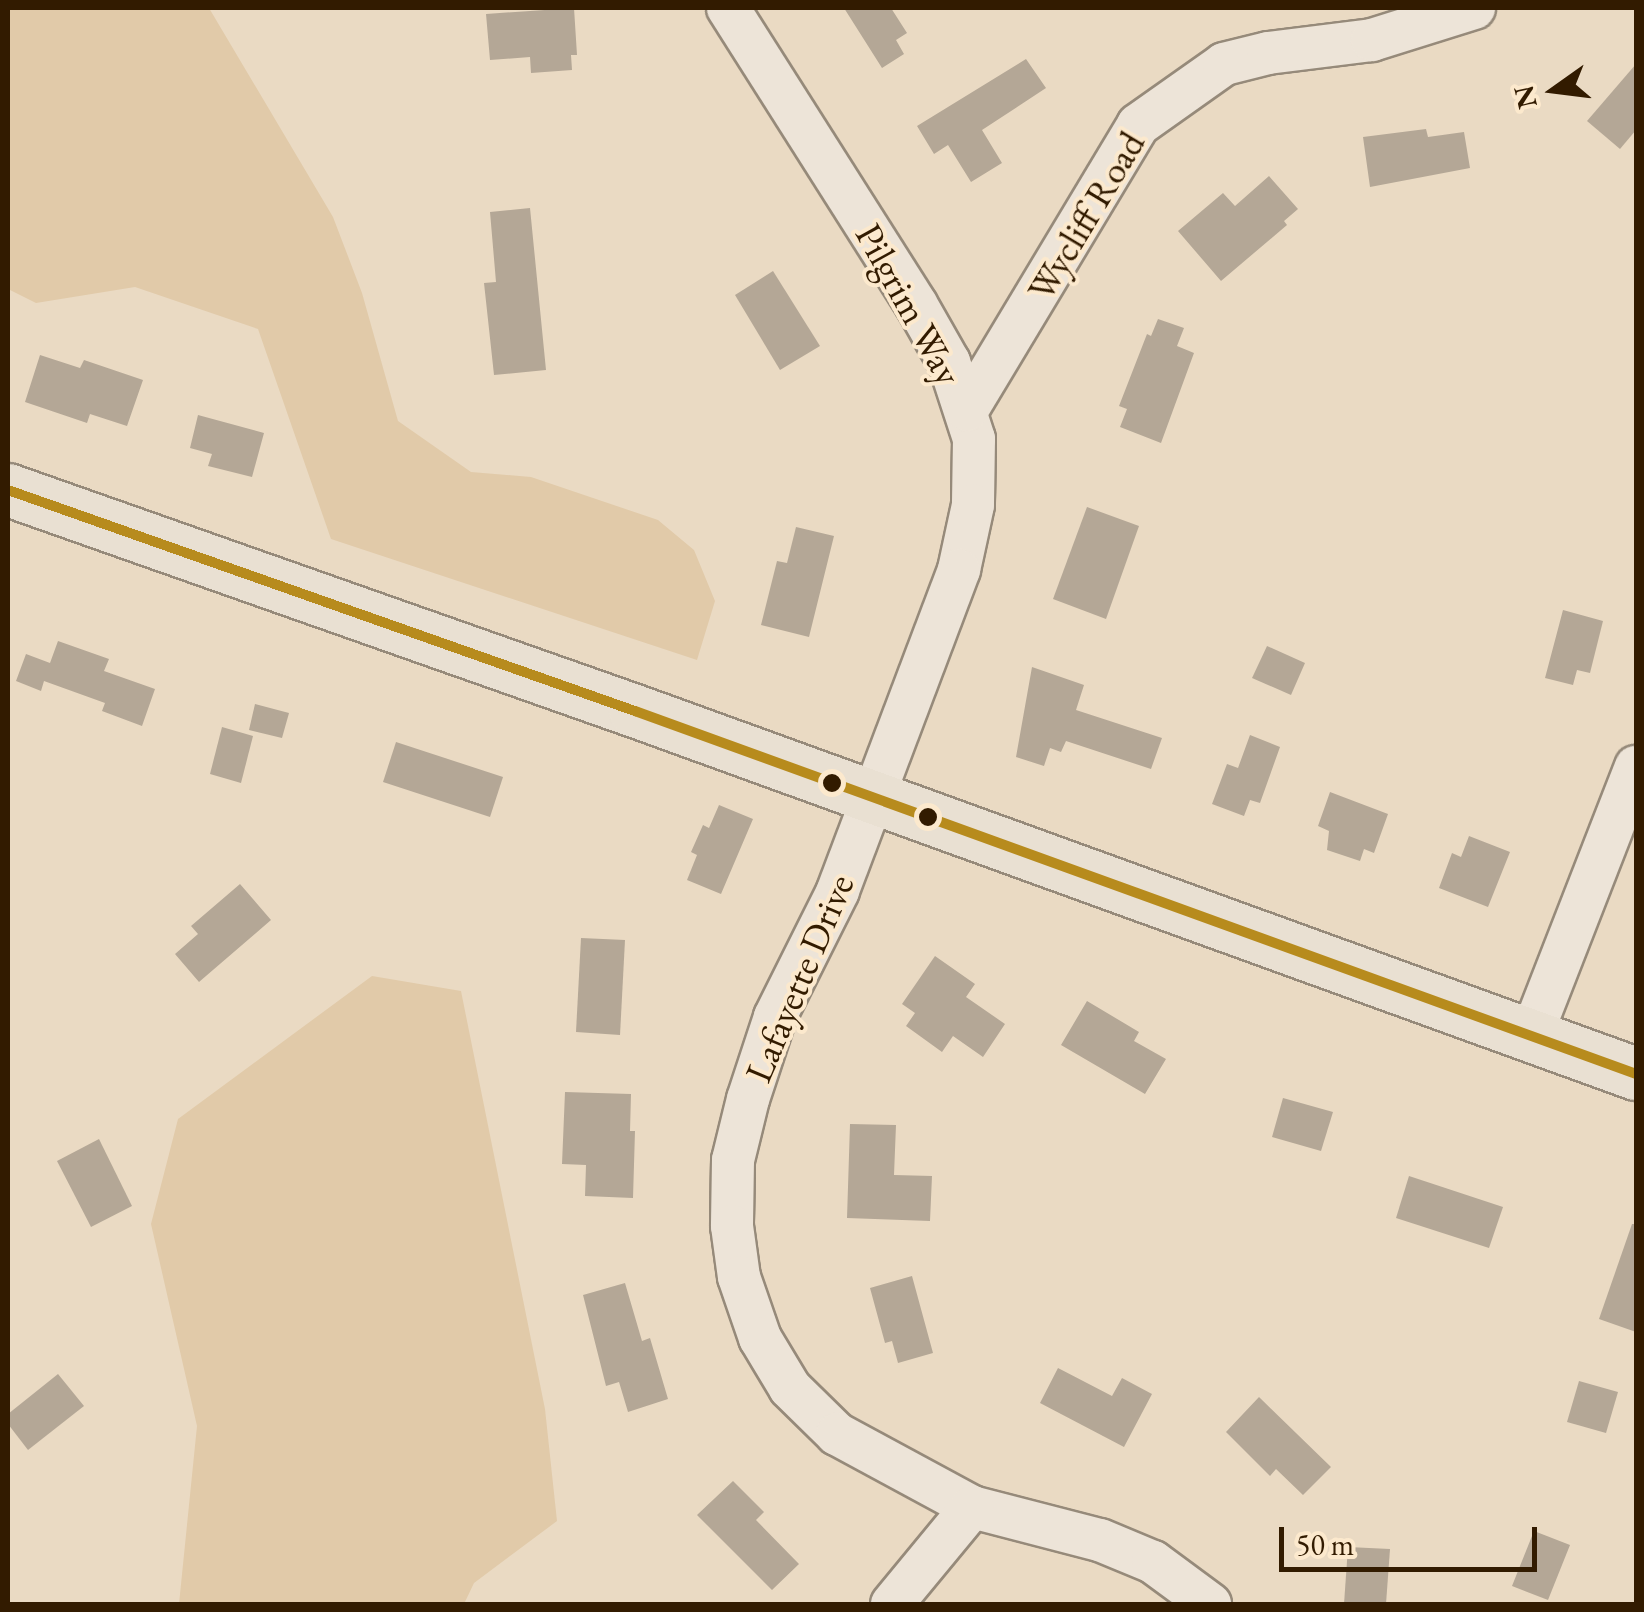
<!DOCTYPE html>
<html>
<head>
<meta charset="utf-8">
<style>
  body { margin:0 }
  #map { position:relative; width:1644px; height:1612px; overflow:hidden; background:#eadac3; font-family:"EB Garamond",serif }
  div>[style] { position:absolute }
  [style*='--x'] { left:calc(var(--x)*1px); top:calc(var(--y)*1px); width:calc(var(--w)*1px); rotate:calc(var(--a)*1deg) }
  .green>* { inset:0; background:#e1caa9 }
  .building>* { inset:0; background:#b4a796 }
  .roads { filter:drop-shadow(2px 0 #968a7a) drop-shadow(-2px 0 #968a7a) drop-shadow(0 2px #968a7a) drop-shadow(0 -2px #968a7a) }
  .minor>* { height:42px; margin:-21px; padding:0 21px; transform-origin:21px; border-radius:21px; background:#ede4d8 }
  .major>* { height:52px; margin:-26px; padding:0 26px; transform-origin:26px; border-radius:26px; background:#e9e0d2 }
  .bus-1>* { height:10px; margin:-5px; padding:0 5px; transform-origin:5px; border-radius:5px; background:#b78b1d }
  .dots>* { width:28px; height:28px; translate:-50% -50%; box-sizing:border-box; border:5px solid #fce9cd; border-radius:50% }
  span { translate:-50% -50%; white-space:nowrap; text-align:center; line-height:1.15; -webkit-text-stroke:8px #fce9cd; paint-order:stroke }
  .street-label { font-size:38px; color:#321b00 }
  .frame { position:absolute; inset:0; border:10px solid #321b00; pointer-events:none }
  .north { position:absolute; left:1504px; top:40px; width:100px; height:100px; -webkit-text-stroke:8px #fce9cd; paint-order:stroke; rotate:256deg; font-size:28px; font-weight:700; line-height:40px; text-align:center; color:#321b00 }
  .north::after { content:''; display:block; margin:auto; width:35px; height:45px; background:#321b00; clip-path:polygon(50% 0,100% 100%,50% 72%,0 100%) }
  .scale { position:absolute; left:1279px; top:1527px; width:258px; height:45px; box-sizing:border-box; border:5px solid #321b00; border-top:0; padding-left:12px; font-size:30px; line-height:35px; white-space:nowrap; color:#321b00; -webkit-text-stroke:8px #fce9cd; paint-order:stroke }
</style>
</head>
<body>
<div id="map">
  <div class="green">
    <i style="clip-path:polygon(8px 8px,209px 8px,333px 217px,362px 293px,398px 421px,471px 472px,531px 477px,658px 520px,694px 550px,715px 601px,697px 660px,331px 539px,258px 329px,135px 287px,36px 303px,8px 289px)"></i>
    <i style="clip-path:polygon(372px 976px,461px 991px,545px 1409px,557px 1521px,474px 1583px,464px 1604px,179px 1604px,197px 1426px,151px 1224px,178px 1119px)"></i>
  </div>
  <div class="building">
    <i style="clip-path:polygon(574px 8px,577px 55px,571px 55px,572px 70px,531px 73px,530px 57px,490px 60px,486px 14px)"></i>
    <i style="clip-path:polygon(844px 8px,891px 8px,907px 33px,896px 40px,904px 54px,882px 68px)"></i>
    <i style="clip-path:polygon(1026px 59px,1046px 88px,982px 130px,1002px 163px,971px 182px,948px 145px,934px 154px,917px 126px)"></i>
    <i style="clip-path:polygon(1636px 64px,1636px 130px,1620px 149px,1587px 121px)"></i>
    <i style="clip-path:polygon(1426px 129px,1428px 137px,1464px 132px,1470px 168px,1370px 187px,1363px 137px)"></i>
    <i style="clip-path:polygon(1269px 176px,1298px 209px,1284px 221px,1287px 225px,1221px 281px,1178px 231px,1223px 193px,1235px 206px)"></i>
    <i style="clip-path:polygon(530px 208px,546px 370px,494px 375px,484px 283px,496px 282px,490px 212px)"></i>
    <i style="clip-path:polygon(773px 271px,820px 346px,780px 370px,735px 295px)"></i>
    <i style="clip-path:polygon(1158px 319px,1184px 328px,1177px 346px,1194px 353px,1161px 443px,1120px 427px,1127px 409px,1119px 406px,1147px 334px,1151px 336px)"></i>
    <i style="clip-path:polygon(40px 355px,80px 368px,84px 360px,143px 380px,127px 426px,90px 414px,87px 423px,25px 402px)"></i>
    <i style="clip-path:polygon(198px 415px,264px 433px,252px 477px,208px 466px,212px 454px,190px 448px)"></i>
    <i style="clip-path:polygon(1087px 507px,1139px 526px,1106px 619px,1053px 599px)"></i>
    <i style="clip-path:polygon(796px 527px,834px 536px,809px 637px,761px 625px,777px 561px,787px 563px)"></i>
    <i style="clip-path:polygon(1563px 610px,1603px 621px,1590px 673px,1577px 670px,1573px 685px,1545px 678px)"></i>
    <i style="clip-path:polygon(58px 641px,109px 659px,104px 671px,155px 689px,142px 726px,102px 711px,105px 703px,44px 681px,41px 691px,16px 681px,26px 654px,50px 663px)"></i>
    <i style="clip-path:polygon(1267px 646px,1305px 663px,1291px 695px,1252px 678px)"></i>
    <i style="clip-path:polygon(1032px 667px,1084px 685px,1076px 710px,1162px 738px,1151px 769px,1066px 741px,1061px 752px,1050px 748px,1044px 766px,1016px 757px)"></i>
    <i style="clip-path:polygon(255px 704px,289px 713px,282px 738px,249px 730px)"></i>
    <i style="clip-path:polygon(222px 727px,253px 736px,241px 783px,210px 774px)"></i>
    <i style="clip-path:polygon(1250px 735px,1280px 747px,1260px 803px,1250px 800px,1244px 816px,1212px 804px,1227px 764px,1238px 768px)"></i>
    <i style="clip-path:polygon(396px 742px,503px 777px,490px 817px,383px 782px)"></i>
    <i style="clip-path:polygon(1330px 792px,1388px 814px,1374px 853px,1364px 849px,1360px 861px,1327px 850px,1329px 831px,1318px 826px)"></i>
    <i style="clip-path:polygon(719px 805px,753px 819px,721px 894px,687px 880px,697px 855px,691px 852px,703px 825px,709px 828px)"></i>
    <i style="clip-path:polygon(1469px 836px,1510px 852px,1488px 907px,1439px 888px,1452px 853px,1461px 857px)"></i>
    <i style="clip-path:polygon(240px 884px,271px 920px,199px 982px,175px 954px,198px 934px,191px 926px)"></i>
    <i style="clip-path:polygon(581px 938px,625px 940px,620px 1035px,576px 1032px)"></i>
    <i style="clip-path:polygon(935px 956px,975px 984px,966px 997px,1005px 1024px,983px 1057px,953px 1036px,942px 1052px,906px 1026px,915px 1013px,902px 1004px)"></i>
    <i style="clip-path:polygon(1087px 1001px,1139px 1032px,1134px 1041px,1166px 1059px,1145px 1094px,1061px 1045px)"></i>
    <i style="clip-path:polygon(565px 1092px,631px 1094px,630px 1131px,635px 1131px,633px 1198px,585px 1196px,586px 1165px,562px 1164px)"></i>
    <i style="clip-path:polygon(1283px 1098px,1333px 1112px,1321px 1151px,1272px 1137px)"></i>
    <i style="clip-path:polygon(850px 1124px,896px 1125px,894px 1175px,932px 1176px,930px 1221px,847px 1218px)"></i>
    <i style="clip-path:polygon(99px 1139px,132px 1206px,91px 1227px,57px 1161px)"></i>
    <i style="clip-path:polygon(1409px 1176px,1503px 1207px,1489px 1248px,1396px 1218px)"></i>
    <i style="clip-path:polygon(1632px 1224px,1636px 1224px,1636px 1332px,1599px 1319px)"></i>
    <i style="clip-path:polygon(912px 1276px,933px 1353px,898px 1363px,892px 1341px,885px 1343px,870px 1288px)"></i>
    <i style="clip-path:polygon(625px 1283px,642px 1341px,650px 1338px,668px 1399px,628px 1412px,619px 1382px,606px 1386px,583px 1295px)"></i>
    <i style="clip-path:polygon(1058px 1368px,1112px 1396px,1122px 1378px,1152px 1394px,1124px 1447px,1040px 1403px)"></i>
    <i style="clip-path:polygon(58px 1374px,84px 1406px,28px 1450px,8px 1424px,8px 1414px)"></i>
    <i style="clip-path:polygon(1579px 1381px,1618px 1392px,1606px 1433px,1567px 1422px)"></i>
    <i style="clip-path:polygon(1259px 1397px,1331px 1467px,1303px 1495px,1276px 1469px,1270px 1476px,1226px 1432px)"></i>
    <i style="clip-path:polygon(733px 1481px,764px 1512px,756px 1520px,799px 1564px,772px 1590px,697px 1515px)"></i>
    <i style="clip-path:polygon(1534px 1531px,1570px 1545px,1548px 1600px,1512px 1586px)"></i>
    <i style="clip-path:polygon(1348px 1547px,1390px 1549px,1386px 1604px,1344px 1604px)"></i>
  </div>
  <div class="roads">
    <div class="minor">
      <i style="--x:728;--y:8;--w:351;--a:57.6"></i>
      <i style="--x:916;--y:304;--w:67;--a:60.4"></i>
      <i style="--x:949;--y:362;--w:81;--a:72"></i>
      <i style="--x:974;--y:439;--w:66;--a:90.9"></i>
      <i style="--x:973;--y:505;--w:66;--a:102.2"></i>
      <i style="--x:959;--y:570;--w:343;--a:110.7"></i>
      <i style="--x:838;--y:891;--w:141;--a:116.6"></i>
      <i style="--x:775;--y:1017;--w:86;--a:108.2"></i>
      <i style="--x:748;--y:1099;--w:63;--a:103.8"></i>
      <i style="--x:733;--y:1160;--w:66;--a:90.9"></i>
      <i style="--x:732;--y:1226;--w:51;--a:82.2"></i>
      <i style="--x:739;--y:1277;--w:65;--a:71"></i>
      <i style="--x:760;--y:1338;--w:58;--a:59"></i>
      <i style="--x:790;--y:1388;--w:66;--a:44.4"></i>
      <i style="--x:837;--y:1434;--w:153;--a:28.4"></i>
      <i style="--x:972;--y:1507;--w:132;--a:14.5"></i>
      <i style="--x:1100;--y:1540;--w:57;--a:22.5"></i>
      <i style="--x:1153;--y:1562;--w:71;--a:36.4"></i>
      <i style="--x:967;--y:410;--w:332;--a:-59"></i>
      <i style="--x:1138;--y:125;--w:105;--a:-35.3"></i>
      <i style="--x:1224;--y:64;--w:45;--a:-14"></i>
      <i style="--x:1268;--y:53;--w:105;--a:-7.1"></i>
      <i style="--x:1372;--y:40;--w:107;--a:-17.4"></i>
      <i style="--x:1531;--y:1036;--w:289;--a:-68.7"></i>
      <i style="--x:892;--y:1604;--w:126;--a:-50.5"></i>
    </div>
    <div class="major">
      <i style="--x:8;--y:490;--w:665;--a:19.42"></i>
      <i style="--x:635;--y:711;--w:1065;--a:19.93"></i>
    </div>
  </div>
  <div class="bus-1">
    <i style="--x:8;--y:490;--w:665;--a:19.42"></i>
    <i style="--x:635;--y:711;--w:1065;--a:19.93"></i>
  </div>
  <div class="dots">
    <i style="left:832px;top:783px;background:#321b00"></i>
    <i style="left:928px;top:817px;background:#321b00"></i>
  </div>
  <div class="street-label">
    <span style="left:1086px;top:216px;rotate:-59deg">Wycliff Road</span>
    <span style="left:909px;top:304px;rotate:61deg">Pilgrim Way</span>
    <span style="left:799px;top:978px;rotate:-67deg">Lafayette Drive</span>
  </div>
  <div class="frame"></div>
  <div class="north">N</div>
  <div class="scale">50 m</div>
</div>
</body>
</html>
